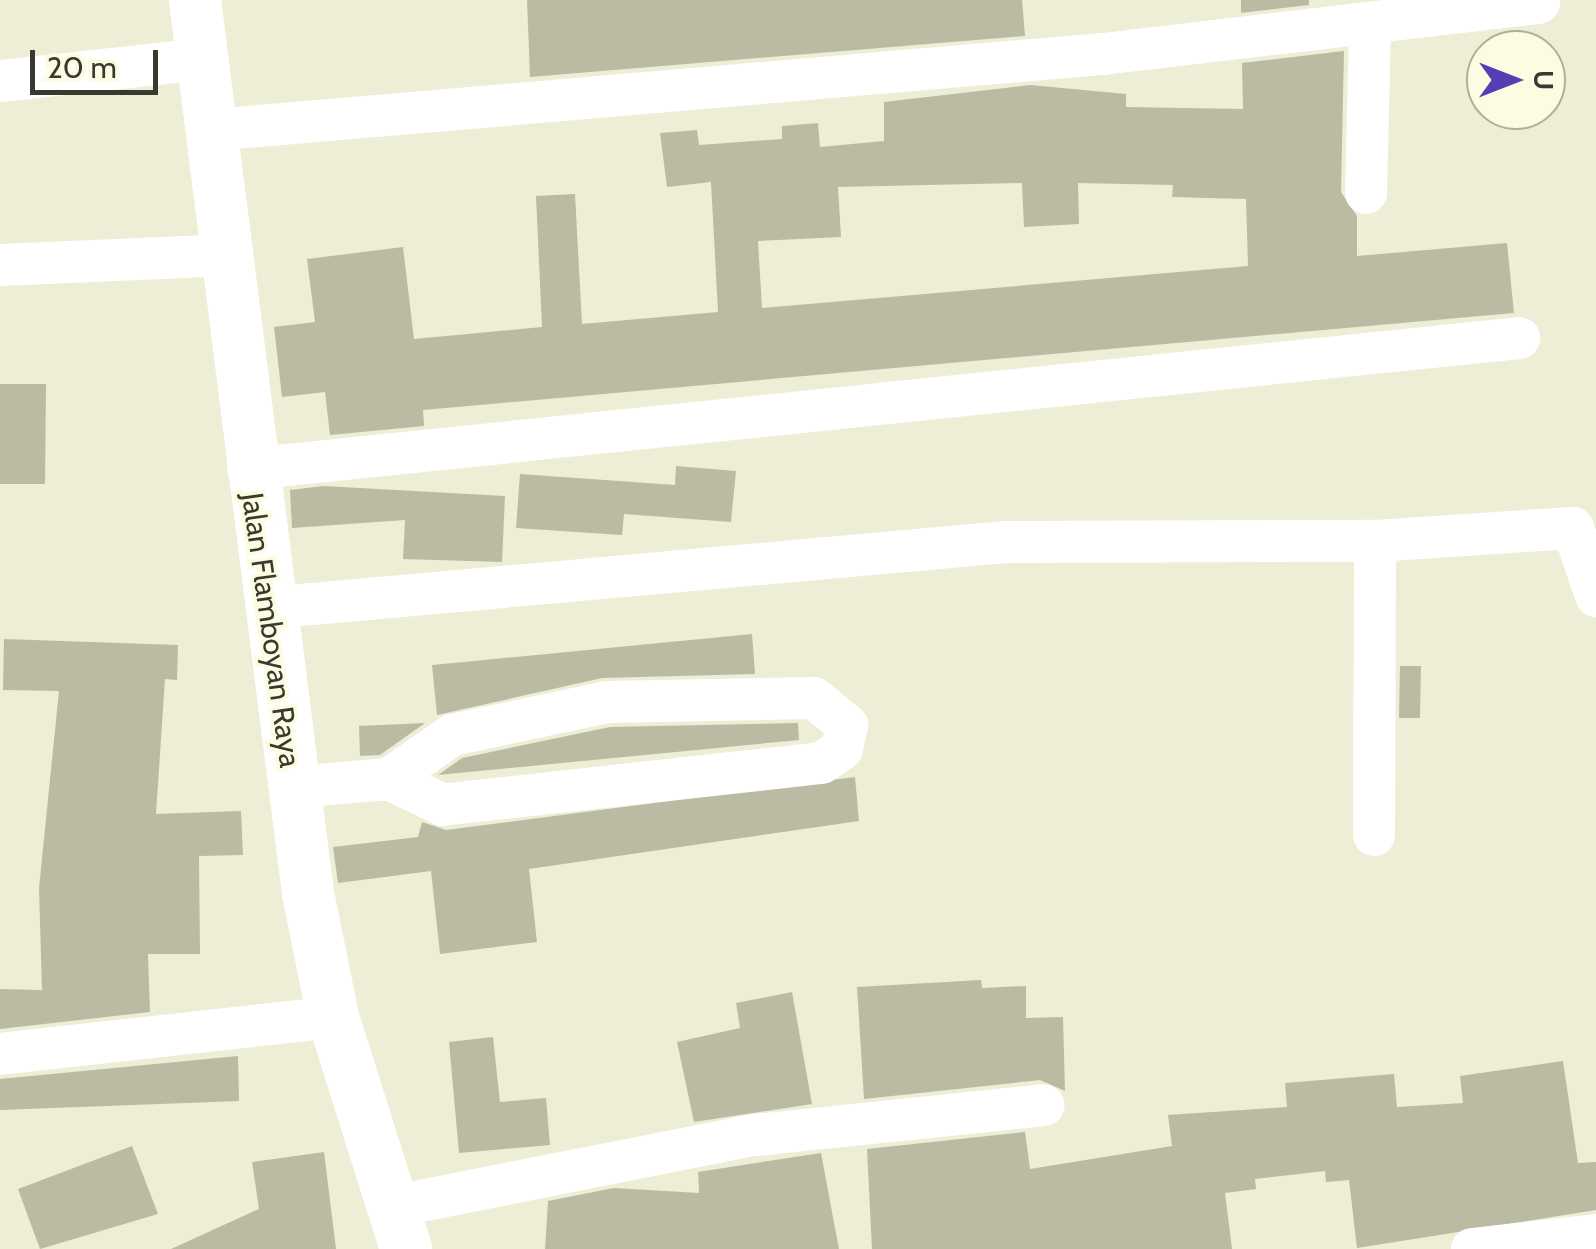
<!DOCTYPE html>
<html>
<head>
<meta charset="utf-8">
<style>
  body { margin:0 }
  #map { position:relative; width:1596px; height:1249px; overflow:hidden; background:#eeeed6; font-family:Cabin,sans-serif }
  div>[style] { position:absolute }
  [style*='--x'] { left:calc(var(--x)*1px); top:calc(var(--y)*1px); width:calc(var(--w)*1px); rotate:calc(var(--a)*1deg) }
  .building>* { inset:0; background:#bbbba3 }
  .minor>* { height:42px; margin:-21px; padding:0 21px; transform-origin:21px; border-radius:21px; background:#fff }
  .major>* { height:52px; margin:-26px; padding:0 26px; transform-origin:26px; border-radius:26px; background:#fff }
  span { translate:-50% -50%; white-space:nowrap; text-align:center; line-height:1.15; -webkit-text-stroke:8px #fcfce3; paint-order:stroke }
  .street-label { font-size:30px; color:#39392f }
  .north { position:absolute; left:1466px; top:30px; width:100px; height:100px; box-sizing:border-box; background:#fcfce3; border:2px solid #aeae9b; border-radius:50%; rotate:90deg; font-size:28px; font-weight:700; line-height:40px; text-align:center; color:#39392f }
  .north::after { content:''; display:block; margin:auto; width:35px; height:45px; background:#563db5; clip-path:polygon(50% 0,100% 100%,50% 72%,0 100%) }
  .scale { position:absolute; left:30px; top:50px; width:128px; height:45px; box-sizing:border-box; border:5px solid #39392f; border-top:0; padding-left:12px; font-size:30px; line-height:35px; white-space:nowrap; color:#39392f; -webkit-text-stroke:8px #fcfce3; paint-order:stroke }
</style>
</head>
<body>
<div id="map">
  <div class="building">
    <i style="clip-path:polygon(527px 0,1022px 0,1025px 36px,530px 77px)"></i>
    <i style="clip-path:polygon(1241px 0,1309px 0,1309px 5px,1241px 13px)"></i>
    <i style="clip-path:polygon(evenodd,1344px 51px,1341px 192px,1357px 216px,1357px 256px,1507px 243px,1514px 313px,423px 410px,424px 426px,330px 435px,325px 392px,282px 397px,274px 327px,315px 322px,307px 259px,403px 247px,414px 339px,542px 327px,536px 196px,575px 194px,582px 324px,718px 312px,711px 182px,667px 187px,660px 133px,697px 130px,699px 145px,782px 139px,782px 126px,818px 123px,820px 147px,884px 141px,884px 102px,1030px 85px,1126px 94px,1126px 107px,1243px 109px,1242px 63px,1344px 51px,1022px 183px,1024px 227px,1079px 224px,1078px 183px,1173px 185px,1172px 197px,1246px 199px,1248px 266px,762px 308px,758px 241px,841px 237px,838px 187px,1022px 183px)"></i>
    <i style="clip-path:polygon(0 384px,46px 384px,45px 484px,0 484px)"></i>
    <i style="clip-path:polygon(676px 466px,736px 471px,731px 522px,624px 514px,622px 535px,516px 528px,520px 474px,675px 485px)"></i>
    <i style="clip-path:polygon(323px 486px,505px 496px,502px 562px,403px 559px,405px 520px,292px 528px,290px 490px)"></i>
    <i style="clip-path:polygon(752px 634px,755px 674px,602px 678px,437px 715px,432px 665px)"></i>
    <i style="clip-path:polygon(4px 639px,178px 645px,177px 680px,165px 679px,156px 814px,241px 811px,243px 855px,199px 856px,200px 954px,148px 954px,150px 1012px,0 1029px,0 989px,42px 990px,39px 888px,59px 691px,3px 690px)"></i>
    <i style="clip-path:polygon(1400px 666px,1421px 666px,1420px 718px,1399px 718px)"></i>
    <i style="clip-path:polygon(425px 723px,380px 755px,360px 756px,359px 726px)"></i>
    <i style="clip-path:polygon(798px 723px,799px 740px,438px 775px,462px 758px,610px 727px)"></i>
    <i style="clip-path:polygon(855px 777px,859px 821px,529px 869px,537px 942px,440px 954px,431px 871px,338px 883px,333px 847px,418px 837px,422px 822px,446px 830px)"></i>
    <i style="clip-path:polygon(981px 980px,982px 988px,1026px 986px,1026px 1018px,1063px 1017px,1065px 1091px,1040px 1080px,864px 1099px,857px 987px)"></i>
    <i style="clip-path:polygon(792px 992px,812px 1104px,694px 1122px,677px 1042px,740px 1028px,736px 1003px)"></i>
    <i style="clip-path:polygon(493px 1037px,500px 1102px,546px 1098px,550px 1145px,459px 1153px,449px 1042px)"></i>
    <i style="clip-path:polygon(238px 1056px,239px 1101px,0 1110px,0 1079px)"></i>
    <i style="clip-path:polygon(1563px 1061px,1578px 1163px,1596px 1162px,1596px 1210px,1357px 1248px,1349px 1180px,1326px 1182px,1325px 1171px,1255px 1179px,1256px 1189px,1225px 1193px,1232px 1249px,872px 1249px,867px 1149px,1025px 1132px,1030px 1169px,1172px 1146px,1168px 1115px,1287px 1107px,1285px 1083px,1394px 1074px,1397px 1107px,1463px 1103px,1460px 1076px)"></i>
    <i style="clip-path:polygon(132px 1146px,158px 1214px,40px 1249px,18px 1189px)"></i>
    <i style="clip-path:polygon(324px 1152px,336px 1249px,171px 1249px,259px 1209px,252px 1162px)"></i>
    <i style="clip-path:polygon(821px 1153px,839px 1249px,545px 1249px,548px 1201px,614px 1188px,699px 1193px,698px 1172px)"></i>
  </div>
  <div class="minor">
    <i style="--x:0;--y:81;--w:203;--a:-6.2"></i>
    <i style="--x:212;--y:130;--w:894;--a:-4.88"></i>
    <i style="--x:1103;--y:54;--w:439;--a:-6.7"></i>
    <i style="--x:1366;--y:193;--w:166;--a:-88.6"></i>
    <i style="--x:0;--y:265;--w:225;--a:-2.5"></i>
    <i style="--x:248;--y:469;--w:1278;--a:-5.88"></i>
    <i style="--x:267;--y:608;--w:742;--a:-5.1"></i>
    <i style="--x:1006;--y:542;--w:369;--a:-0.2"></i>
    <i style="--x:1375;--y:541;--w:198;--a:-3.8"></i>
    <i style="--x:1573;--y:528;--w:72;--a:71.3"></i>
    <i style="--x:294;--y:787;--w:95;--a:-4.8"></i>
    <i style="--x:389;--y:779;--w:77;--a:-34.9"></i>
    <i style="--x:452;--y:735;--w:158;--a:-12"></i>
    <i style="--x:607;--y:702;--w:207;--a:-1.1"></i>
    <i style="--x:814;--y:698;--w:43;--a:39.3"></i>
    <i style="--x:847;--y:725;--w:25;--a:102"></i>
    <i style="--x:842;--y:749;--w:25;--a:146"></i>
    <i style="--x:821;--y:763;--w:380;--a:173.7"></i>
    <i style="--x:443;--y:805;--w:60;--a:-154.3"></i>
    <i style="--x:1374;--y:835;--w:294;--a:-89.8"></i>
    <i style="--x:0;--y:1054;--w:335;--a:-6.3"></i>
    <i style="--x:390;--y:1207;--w:372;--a:-11.2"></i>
    <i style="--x:755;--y:1135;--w:290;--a:-5.9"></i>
    <i style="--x:1472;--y:1249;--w:125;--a:-6.4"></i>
  </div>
  <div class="major">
    <i style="--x:195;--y:0;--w:900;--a:82.79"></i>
    <i style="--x:308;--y:893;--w:126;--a:78.6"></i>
    <i style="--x:333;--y:1017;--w:243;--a:72.5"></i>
  </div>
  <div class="street-label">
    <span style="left:271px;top:630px;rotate:82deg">Jalan Flamboyan Raya</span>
  </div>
  <div class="north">U</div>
  <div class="scale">20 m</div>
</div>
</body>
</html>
